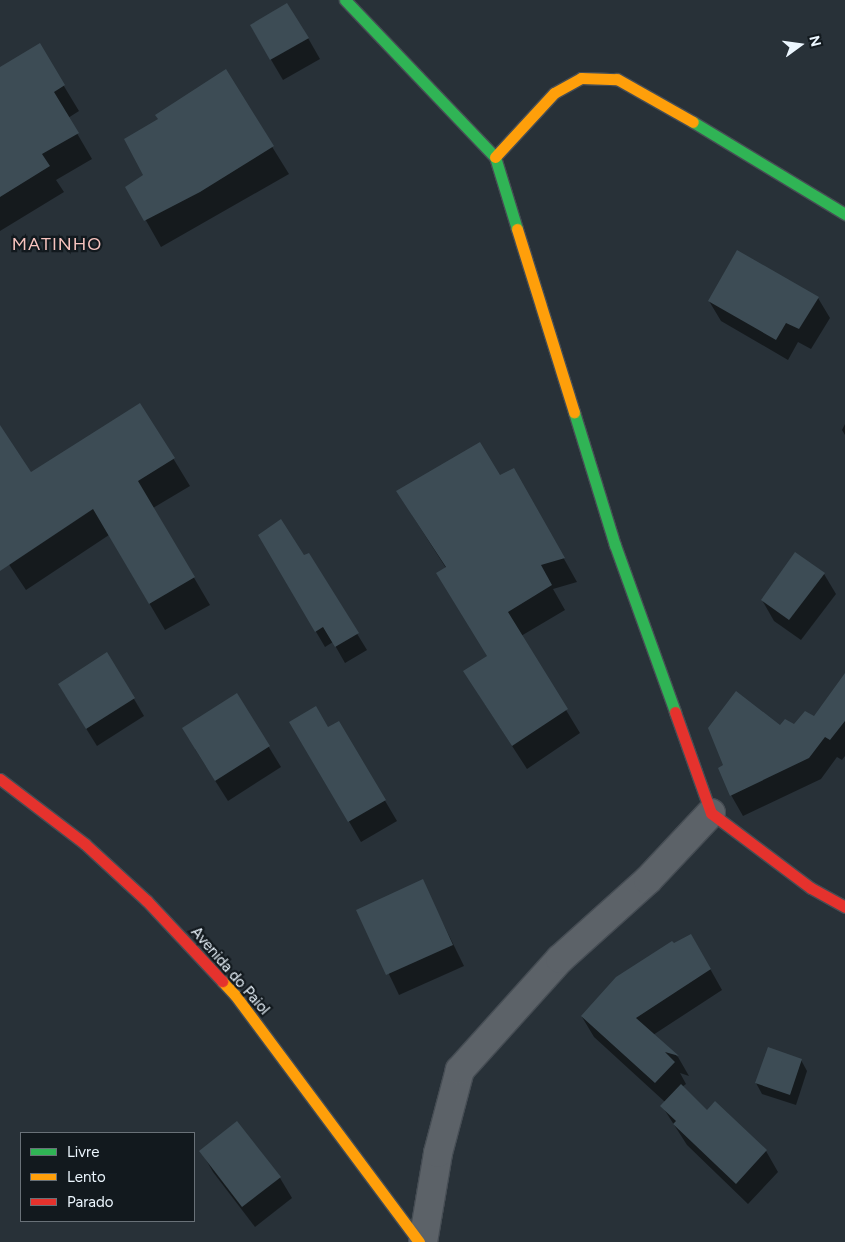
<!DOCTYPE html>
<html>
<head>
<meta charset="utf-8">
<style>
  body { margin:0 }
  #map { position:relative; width:845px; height:1242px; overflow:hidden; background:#283138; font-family:Figtree,sans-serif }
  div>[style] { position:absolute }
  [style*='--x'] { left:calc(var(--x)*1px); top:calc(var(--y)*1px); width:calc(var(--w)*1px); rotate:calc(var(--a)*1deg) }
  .shadow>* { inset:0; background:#0007 }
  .building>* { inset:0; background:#3d4c55 }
  .roads { filter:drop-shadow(1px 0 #464d54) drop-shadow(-1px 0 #464d54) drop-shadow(0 1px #464d54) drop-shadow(0 -1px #464d54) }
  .street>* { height:28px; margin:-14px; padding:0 14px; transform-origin:14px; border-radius:14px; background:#5c6268 }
  .fast>* { height:11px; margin:-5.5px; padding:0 5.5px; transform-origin:5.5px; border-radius:5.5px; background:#30b455 }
  .slow>* { height:11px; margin:-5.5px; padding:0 5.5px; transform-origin:5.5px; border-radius:5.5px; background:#ff9f0a }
  .jam>* { height:11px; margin:-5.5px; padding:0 5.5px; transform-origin:5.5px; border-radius:5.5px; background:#e5322d }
  span { translate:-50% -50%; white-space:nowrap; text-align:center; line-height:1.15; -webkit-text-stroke:4.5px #12191e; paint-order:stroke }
  .street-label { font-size:15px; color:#ecf6fe }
  .quarter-label { font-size:18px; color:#f7c3be; letter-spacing:1px }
  .legend { position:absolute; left:20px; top:1132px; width:175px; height:90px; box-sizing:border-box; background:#12191e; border:1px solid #697178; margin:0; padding:6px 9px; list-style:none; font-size:15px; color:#ecf6fe }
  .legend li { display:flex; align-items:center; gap:10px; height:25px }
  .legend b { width:25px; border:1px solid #697178 }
  .north { position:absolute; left:775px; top:20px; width:50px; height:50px; -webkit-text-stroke:4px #12191e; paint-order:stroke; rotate:76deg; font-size:14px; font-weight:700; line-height:20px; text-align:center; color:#ecf6fe }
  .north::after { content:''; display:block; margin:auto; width:18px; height:22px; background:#ecf6fe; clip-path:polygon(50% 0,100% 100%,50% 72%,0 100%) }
</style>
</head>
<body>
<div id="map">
  <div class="shadow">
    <i style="clip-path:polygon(251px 26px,308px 38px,320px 59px,283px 80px)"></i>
    <i style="clip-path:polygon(39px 45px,79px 111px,68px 118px,92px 159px,56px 180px,64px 192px,0 231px,0 69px)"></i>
    <i style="clip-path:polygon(225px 71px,289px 174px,161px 247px,127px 187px,145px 176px,159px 119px)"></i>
    <i style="clip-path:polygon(818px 298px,830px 318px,811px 349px,798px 342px,788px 360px,721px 321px,709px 301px)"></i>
    <i style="clip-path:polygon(140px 404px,190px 486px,153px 508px,210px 605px,165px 630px,109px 535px,26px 590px,0 551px,0 461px,31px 473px)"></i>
    <i style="clip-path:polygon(845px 424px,845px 435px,842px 430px)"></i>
    <i style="clip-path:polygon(514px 470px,577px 582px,553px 589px,565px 610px,521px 636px,580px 733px,527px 769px,479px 695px,488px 657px,446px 568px,412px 515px)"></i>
    <i style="clip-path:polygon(259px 535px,304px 557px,308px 554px,367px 650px,345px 663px,333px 642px,325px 647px)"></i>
    <i style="clip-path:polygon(824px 574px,836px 594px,801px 640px,774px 621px,762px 600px)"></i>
    <i style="clip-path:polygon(845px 675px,845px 756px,842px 760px,837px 757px,821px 779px,743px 816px,731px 795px,781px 727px,795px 726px,814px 718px)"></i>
    <i style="clip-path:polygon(59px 685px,134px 699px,144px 716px,97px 746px)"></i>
    <i style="clip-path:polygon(237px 695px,281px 767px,228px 801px,195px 749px)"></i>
    <i style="clip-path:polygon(291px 722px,328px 729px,339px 723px,397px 821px,361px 842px)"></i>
    <i style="clip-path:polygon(422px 881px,464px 966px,399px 995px,358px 910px)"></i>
    <i style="clip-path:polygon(691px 935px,722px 990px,653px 1035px,678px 1057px,689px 1076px,680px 1073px,686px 1084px,682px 1087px,707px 1111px,715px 1102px,766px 1151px,778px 1172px,748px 1204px,687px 1145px,662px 1106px,665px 1102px,594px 1037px,582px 1017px,674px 945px)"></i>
    <i style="clip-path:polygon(801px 1060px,807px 1071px,796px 1105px,762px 1094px,756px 1083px)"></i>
    <i style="clip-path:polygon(237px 1123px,280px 1178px,292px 1198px,255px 1227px,213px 1172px,201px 1151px)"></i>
  </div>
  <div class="building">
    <i style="clip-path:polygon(287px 3px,309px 38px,270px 60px,250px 25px)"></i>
    <i style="clip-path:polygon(40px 43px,65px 85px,54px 92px,79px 133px,42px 154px,50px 166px,0 197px,0 67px)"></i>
    <i style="clip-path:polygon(226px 69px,274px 146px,200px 192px,144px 221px,125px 187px,143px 175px,124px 139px,158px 119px,155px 115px)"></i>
    <i style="clip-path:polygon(737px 250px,819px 297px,799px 329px,786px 323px,776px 340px,708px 301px)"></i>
    <i style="clip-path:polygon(140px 403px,175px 458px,138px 481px,195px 577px,149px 604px,93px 509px,0 571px,0 425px,31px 472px)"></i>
    <i style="clip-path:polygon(480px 442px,500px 475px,514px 468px,565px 558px,541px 565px,552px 585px,508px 612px,568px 709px,512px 746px,463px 671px,487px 656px,436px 573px,446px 567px,396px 491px)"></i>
    <i style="clip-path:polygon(281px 519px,304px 555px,309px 553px,359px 633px,335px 647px,323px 627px,315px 632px,258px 535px)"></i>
    <i style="clip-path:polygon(795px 552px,825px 573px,789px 620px,761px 600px)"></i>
    <i style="clip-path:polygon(107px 652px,135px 698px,86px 729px,58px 684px)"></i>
    <i style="clip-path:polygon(845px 673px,845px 721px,830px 740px,825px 737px,809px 758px,730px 796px,718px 768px,723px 765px,708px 728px,736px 691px,780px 725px,785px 719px,794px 724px,805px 711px,814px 716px)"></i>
    <i style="clip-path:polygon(237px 693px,270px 746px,215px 781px,182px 728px)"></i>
    <i style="clip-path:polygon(316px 706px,328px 727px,339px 721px,386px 800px,348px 822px,289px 722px)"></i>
    <i style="clip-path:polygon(423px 879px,453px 945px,386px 975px,356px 910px)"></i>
    <i style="clip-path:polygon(691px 934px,711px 969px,636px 1018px,679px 1056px,665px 1052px,675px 1062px,655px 1083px,581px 1016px,616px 977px,672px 941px,674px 943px)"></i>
    <i style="clip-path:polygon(768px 1047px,802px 1059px,790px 1095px,755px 1083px)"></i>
    <i style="clip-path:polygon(681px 1084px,707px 1110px,715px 1101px,767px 1150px,736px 1184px,673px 1124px,676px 1121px,660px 1106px)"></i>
    <i style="clip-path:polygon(237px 1121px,281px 1177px,242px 1207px,199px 1151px)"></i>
  </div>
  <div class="roads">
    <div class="street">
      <i style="--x:423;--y:1242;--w:90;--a:-80.4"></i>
      <i style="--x:438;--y:1153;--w:86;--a:-75.2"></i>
      <i style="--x:460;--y:1070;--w:149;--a:-48"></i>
      <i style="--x:560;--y:959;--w:118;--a:-41.9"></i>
      <i style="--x:648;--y:880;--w:92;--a:-46.8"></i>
    </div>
    <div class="fast">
      <i style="--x:345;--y:0;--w:217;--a:46.3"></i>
      <i style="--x:495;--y:157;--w:75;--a:73"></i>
      <i style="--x:693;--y:122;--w:178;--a:31.2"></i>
      <i style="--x:574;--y:412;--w:139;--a:72.9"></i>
      <i style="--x:615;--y:545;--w:177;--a:70.2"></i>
    </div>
    <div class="slow">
      <i style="--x:495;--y:157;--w:87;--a:-47.3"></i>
      <i style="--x:554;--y:93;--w:31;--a:-29"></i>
      <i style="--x:581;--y:78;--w:36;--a:2"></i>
      <i style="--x:617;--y:79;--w:87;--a:29.5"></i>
      <i style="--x:517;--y:229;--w:192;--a:72.7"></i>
      <i style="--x:222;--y:981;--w:19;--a:47"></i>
      <i style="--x:235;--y:995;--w:308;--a:53.3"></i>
    </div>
    <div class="jam">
      <i style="--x:675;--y:712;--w:107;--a:70.4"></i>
      <i style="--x:711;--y:813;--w:125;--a:36.9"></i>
      <i style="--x:811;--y:888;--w:39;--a:29"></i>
      <i style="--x:0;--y:779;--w:107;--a:37.4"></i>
      <i style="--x:85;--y:844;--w:84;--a:42.6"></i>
      <i style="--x:147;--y:901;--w:110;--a:46.8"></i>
    </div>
  </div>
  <div class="street-label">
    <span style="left:230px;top:971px;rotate:49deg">Avenida do Paiol</span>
  </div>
  <div class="quarter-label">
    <span style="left:57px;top:244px">MATINHO</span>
  </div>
  <ul class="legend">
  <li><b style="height:6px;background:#30b455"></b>Livre</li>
  <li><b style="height:6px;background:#ff9f0a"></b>Lento</li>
  <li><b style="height:6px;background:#e5322d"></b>Parado</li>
  </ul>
  <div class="north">N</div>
</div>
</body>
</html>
